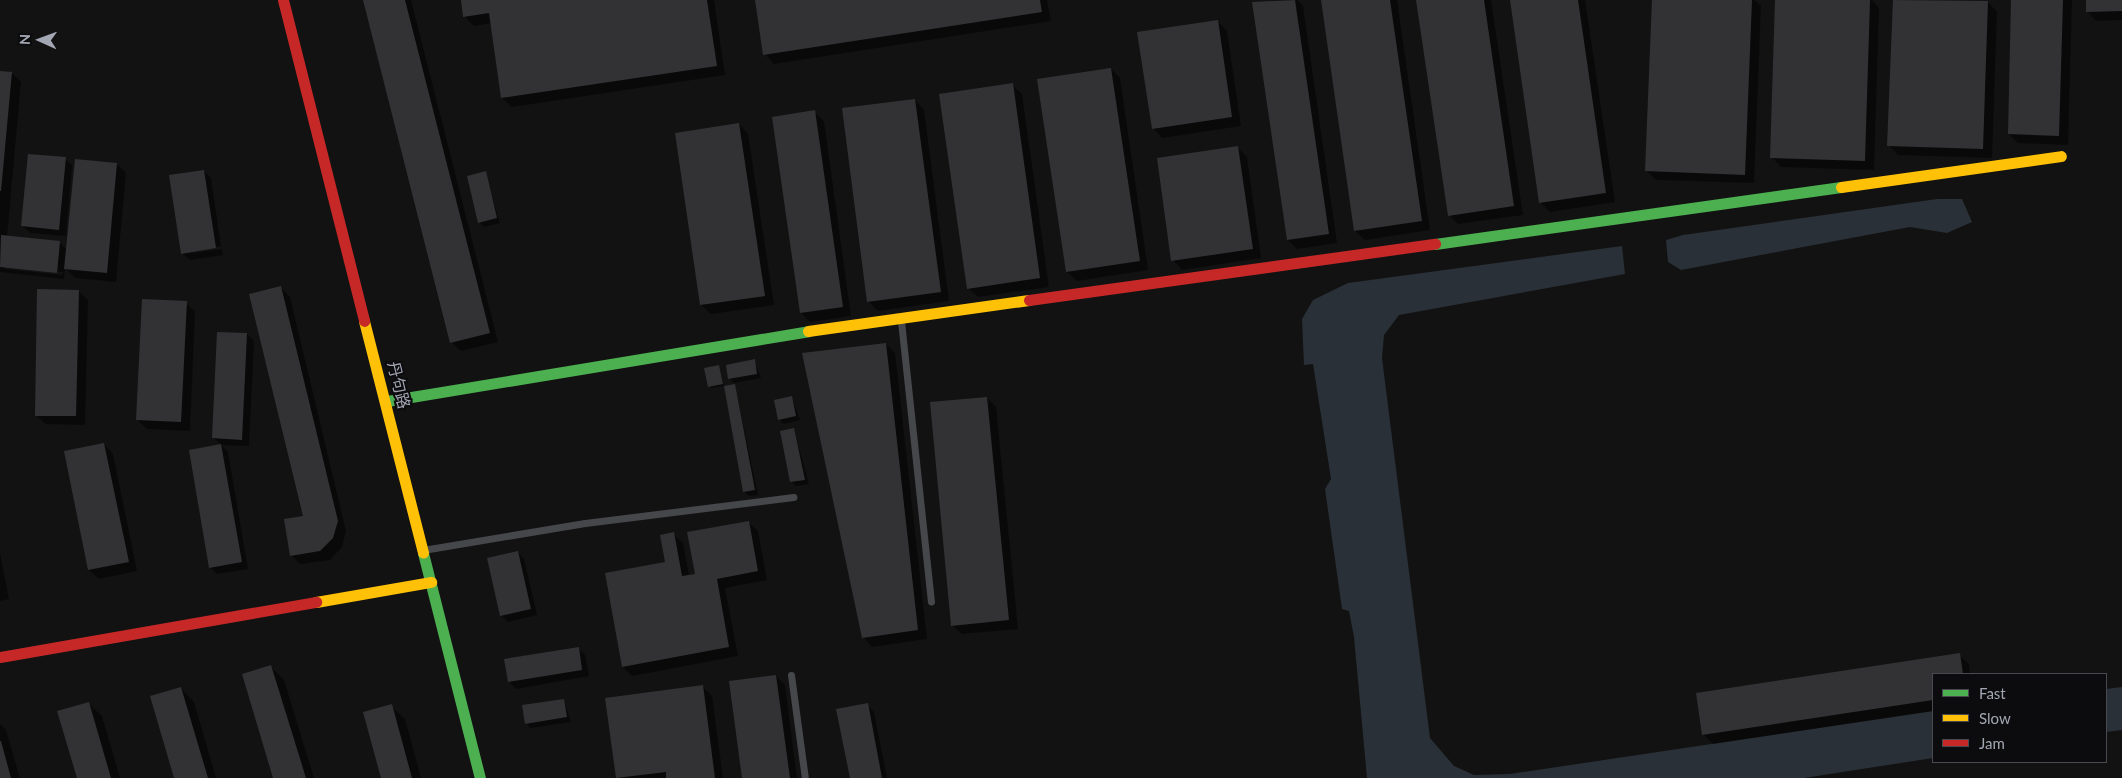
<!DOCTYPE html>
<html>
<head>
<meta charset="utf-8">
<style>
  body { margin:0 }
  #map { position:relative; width:2122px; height:778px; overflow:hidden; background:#121212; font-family:Lato,"Noto Sans SC",sans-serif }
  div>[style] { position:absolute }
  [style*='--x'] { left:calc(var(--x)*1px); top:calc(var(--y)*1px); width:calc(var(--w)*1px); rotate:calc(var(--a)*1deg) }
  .water>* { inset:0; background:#293037 }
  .shadow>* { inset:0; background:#0007 }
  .building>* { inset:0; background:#323235 }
  .lane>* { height:7px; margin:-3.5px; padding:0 3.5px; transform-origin:3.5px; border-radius:3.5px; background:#46474b }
  .fast>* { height:11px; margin:-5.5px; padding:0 5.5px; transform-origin:5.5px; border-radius:5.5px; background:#4caf50 }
  .slow>* { height:11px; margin:-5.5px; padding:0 5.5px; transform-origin:5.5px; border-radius:5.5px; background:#ffc107 }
  .jam>* { height:11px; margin:-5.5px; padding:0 5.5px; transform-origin:5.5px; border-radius:5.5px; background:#c62828 }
  span { translate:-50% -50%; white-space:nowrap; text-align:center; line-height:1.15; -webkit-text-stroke:4px #0c0c0e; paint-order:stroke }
  .street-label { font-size:16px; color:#a3a7b3 }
  .legend { position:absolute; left:1932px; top:673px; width:175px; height:90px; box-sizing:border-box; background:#0c0c0e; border:1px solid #484a50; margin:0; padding:6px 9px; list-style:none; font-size:15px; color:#a3a7b3 }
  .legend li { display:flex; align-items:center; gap:10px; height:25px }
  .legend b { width:25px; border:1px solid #484a50 }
  .north { position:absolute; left:15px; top:15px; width:50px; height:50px; -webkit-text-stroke:4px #0c0c0e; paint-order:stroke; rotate:272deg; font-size:14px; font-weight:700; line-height:20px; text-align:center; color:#a3a7b3 }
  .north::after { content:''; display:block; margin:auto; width:18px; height:22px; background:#a3a7b3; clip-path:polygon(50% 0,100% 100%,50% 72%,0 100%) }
</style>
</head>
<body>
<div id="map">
  <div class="water">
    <i style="clip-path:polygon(1937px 199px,1962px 199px,1972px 222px,1947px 233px,1910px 227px,1681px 270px,1668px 262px,1666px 240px,1683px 235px)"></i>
    <i style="clip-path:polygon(1622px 246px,1625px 274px,1399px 315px,1384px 335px,1382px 358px,1430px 738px,1454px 766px,1474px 775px,1510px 774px,1933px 711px,1933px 758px,1804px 778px,1367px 778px,1354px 637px,1349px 611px,1342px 609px,1325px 489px,1331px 479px,1313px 364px,1304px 365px,1302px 319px,1313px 300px,1348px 283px)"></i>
    <i style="clip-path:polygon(2122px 687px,2122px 730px,2106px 732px,2106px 689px)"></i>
  </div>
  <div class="shadow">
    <i style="clip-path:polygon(364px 0,411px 0,498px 342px,461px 351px,451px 342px)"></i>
    <i style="clip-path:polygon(462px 0,714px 0,725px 75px,512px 107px,502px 98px,491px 23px,474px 26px,465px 17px)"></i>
    <i style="clip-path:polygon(756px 0,1047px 0,1051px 21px,774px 64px,765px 54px)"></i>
    <i style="clip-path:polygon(1297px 0,1303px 6px,1337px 243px,1297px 249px,1288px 240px,1254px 3px)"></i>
    <i style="clip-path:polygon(1322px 0,1397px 0,1430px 230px,1365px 240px,1355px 231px)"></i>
    <i style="clip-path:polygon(1417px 0,1491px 0,1523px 215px,1458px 224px,1449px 215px)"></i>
    <i style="clip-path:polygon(1511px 0,1585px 0,1615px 202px,1550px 212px,1540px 202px)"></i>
    <i style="clip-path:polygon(1653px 0,1755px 0,1761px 6px,1754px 183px,1656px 180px,1646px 170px)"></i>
    <i style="clip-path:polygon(1777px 0,1872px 0,1879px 8px,1874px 170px,1781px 167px,1772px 157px)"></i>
    <i style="clip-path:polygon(1894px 0,1988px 2px,1997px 12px,1992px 158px,1898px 155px,1889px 145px)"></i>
    <i style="clip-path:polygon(2013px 0,2072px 0,2068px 145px,2018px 143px,2009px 134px)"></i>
    <i style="clip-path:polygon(2087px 0,2122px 0,2122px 20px,2096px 21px,2087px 11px)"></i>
    <i style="clip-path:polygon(1218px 22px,1227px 31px,1241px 126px,1162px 138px,1153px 128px)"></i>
    <i style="clip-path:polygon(1111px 69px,1120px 78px,1148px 270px,1077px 281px,1067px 272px)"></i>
    <i style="clip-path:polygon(evenodd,0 72px,12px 73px,21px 82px,7px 237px,59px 242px,67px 250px,117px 164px,126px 173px,116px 282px,75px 278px,65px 268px,64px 279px,0 272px,0 72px,5px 267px,63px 272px,63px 275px,5px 269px,5px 267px)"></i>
    <i style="clip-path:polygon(1012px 85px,1022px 94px,1049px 287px,978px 297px,968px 288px)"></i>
    <i style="clip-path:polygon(915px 100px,924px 110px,949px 301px,878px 311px,869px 302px)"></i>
    <i style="clip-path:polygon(814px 112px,824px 121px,851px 316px,810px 322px,801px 313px)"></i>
    <i style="clip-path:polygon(739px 124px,748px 134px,774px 305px,711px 314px,701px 305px)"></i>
    <i style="clip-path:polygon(1238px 148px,1247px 157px,1261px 258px,1182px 270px,1173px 260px)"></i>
    <i style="clip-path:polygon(65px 158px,72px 166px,66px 236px,30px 233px,23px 226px)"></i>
    <i style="clip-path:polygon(204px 171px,211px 178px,221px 246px,186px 254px,222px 249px,223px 255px,190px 260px,182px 253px)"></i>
    <i style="clip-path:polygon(485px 173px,500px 223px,484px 227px,479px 222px)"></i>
    <i style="clip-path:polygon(281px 288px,290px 297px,346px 531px,342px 547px,330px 560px,300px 564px,291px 555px,305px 517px)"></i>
    <i style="clip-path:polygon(78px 291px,88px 300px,85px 425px,45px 424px,36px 415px)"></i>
    <i style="clip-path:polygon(186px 303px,195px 312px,190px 431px,147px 429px,137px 420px)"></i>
    <i style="clip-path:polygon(247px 334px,254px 341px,249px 446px,221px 445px,214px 438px)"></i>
    <i style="clip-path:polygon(886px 344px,895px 353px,927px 639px,872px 647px,863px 637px)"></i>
    <i style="clip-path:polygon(754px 360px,761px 378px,734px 383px,730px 379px)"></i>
    <i style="clip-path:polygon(719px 367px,724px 386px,711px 388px,709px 386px)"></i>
    <i style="clip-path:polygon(735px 385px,758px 495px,749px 496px,744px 492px)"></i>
    <i style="clip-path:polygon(792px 397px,800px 420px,784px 424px,779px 419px)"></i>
    <i style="clip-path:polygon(987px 398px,996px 407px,1018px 629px,962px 634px,952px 625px)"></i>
    <i style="clip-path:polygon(794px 430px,809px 484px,796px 486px,792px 482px)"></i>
    <i style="clip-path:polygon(104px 444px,113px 454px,137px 571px,99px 579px,89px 570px)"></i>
    <i style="clip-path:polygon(221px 445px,228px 452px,248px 569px,217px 574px,210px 567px)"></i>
    <i style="clip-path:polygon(748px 522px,758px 531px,767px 580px,725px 588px,738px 656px,632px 676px,623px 667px,666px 563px,673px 534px,683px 543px,689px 576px,697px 575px)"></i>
    <i style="clip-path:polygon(517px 552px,524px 559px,537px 615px,508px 622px,501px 615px)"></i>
    <i style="clip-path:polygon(0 553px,9px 599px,0 601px)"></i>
    <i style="clip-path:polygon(578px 648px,585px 655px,589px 676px,516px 689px,509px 682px)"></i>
    <i style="clip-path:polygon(1959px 655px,1969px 664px,1970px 674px,1933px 674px,1933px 711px,1713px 744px,1703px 734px)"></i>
    <i style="clip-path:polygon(271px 667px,284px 680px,314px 778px,275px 778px)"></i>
    <i style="clip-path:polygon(776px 676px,785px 685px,797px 778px,743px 778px)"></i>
    <i style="clip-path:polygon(703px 687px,712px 696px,723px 778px,617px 778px,607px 700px)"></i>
    <i style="clip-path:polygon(181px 688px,194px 702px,216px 778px,176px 778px)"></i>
    <i style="clip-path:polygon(564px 700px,571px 722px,530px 728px,526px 723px)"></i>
    <i style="clip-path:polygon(88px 703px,102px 716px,120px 778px,79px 778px)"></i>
    <i style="clip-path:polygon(867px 705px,874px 712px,887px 778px,851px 778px)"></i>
    <i style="clip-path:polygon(391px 706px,405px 719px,421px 778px,382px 778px)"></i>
    <i style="clip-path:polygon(0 724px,6px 730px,20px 778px,0 778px)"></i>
  </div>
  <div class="building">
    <i style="clip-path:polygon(363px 0,405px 0,490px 333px,450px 343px)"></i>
    <i style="clip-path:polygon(461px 0,707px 0,717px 66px,501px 98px,489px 13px,463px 17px)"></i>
    <i style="clip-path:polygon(755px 0,1040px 0,1042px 12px,763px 55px)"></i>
    <i style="clip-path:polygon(1295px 0,1329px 234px,1287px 240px,1252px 2px)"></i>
    <i style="clip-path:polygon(1321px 0,1390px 0,1422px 221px,1354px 231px)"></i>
    <i style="clip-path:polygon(1416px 0,1484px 0,1514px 206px,1448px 216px)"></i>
    <i style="clip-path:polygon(1510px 0,1578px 0,1606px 193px,1539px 203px)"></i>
    <i style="clip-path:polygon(1652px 0,1752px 0,1745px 175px,1645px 171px)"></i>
    <i style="clip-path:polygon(1775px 0,1870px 0,1865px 161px,1770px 158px)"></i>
    <i style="clip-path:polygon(1893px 0,1988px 1px,1983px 149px,1887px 146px)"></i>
    <i style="clip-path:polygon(2011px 0,2063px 0,2059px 136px,2008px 134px)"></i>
    <i style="clip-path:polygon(2086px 0,2122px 0,2122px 11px,2086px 12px)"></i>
    <i style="clip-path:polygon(1218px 20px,1232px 117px,1152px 129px,1137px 32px)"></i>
    <i style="clip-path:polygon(1111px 68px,1140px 261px,1066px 272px,1037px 79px)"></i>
    <i style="clip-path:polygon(0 71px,12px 72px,1px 191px,0 191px)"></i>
    <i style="clip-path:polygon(1013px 83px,1040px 278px,967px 289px,939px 94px)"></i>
    <i style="clip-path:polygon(915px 99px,941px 292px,867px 302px,842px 108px)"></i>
    <i style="clip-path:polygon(815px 110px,843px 307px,800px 313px,772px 117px)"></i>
    <i style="clip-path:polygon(739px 123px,765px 296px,700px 305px,675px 133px)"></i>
    <i style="clip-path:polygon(1238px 146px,1253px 249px,1171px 261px,1157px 158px)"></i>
    <i style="clip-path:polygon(28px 154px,66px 157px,59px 230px,21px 226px)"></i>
    <i style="clip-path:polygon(75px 159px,117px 163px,107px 273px,64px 269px)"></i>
    <i style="clip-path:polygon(204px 170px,216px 248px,181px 254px,169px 175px)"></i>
    <i style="clip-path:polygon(486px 171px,497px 218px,478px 223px,467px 176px)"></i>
    <i style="clip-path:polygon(1px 235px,60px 241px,57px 273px,0 267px)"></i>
    <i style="clip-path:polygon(281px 286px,338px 521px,333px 538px,320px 551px,290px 556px,284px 519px,303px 516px,249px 294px)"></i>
    <i style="clip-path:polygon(37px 289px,79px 290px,76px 416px,35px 416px)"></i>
    <i style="clip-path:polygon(142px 299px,187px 301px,181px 422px,136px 420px)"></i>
    <i style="clip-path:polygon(217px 332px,247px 333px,242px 440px,212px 438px)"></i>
    <i style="clip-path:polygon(886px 343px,918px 630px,862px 638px,802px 353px)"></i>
    <i style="clip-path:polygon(755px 359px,757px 374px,728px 379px,726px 365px)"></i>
    <i style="clip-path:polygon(719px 365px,723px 384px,708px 387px,704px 368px)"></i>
    <i style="clip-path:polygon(735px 384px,755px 490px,743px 492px,724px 386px)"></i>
    <i style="clip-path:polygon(792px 396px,796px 416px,778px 420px,774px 400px)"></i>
    <i style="clip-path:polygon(987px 397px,1009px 620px,951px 626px,930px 402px)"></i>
    <i style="clip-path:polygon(794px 428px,805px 480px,790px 482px,780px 431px)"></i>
    <i style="clip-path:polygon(104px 443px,129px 562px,88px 570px,64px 451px)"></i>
    <i style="clip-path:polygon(221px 444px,242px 562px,209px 568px,189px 450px)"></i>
    <i style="clip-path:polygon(749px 521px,758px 571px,717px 579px,729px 647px,622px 667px,605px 573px,665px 562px,660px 535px,674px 532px,682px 576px,695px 574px,687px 532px)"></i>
    <i style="clip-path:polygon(518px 551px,531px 609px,500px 616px,487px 558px)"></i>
    <i style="clip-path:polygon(579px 647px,582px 670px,508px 682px,504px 659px)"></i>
    <i style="clip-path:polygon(1960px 653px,1963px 674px,1933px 674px,1933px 700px,1702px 735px,1696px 693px)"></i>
    <i style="clip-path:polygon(271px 665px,306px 778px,273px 778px,242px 674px)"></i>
    <i style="clip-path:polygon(776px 675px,790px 778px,742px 778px,729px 681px)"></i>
    <i style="clip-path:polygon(703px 685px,715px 778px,666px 778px,666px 772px,616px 778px,605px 698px)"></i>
    <i style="clip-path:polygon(181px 687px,208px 778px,174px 778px,150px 696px)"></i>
    <i style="clip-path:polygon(564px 699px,567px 717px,525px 724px,522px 705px)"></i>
    <i style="clip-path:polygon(89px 702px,111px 778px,77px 778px,57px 711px)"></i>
    <i style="clip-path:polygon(868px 703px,882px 778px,850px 778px,836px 709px)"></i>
    <i style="clip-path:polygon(392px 704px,412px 778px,381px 778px,363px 712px)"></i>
    <i style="clip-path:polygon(0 741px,1px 741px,11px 778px,0 778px)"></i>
  </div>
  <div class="lane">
    <i style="--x:901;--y:321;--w:282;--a:83.9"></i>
    <i style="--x:423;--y:550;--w:164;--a:-9.5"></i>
    <i style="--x:585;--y:523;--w:210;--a:-7.1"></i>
    <i style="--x:791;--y:675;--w:104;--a:82.3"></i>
  </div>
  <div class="fast">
    <i style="--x:1435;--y:244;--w:410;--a:-8"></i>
    <i style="--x:387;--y:401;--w:427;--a:-9.4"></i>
    <i style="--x:423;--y:553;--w:232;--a:75.8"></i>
  </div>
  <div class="slow">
    <i style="--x:1841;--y:187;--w:222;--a:-8"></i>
    <i style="--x:364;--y:321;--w:239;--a:75.7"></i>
    <i style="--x:808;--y:331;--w:223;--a:-8"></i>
    <i style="--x:316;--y:602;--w:117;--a:-9.9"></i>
  </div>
  <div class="jam">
    <i style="--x:283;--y:0;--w:331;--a:75.8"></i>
    <i style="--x:1029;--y:300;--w:410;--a:-7.9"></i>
    <i style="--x:0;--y:657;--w:321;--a:-9.9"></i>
  </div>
  <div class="street-label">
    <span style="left:399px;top:385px;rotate:76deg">丹句路</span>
  </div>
  <ul class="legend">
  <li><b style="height:6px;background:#4caf50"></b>Fast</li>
  <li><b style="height:6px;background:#ffc107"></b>Slow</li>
  <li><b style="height:6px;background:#c62828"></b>Jam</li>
  </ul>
  <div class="north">N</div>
</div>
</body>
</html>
